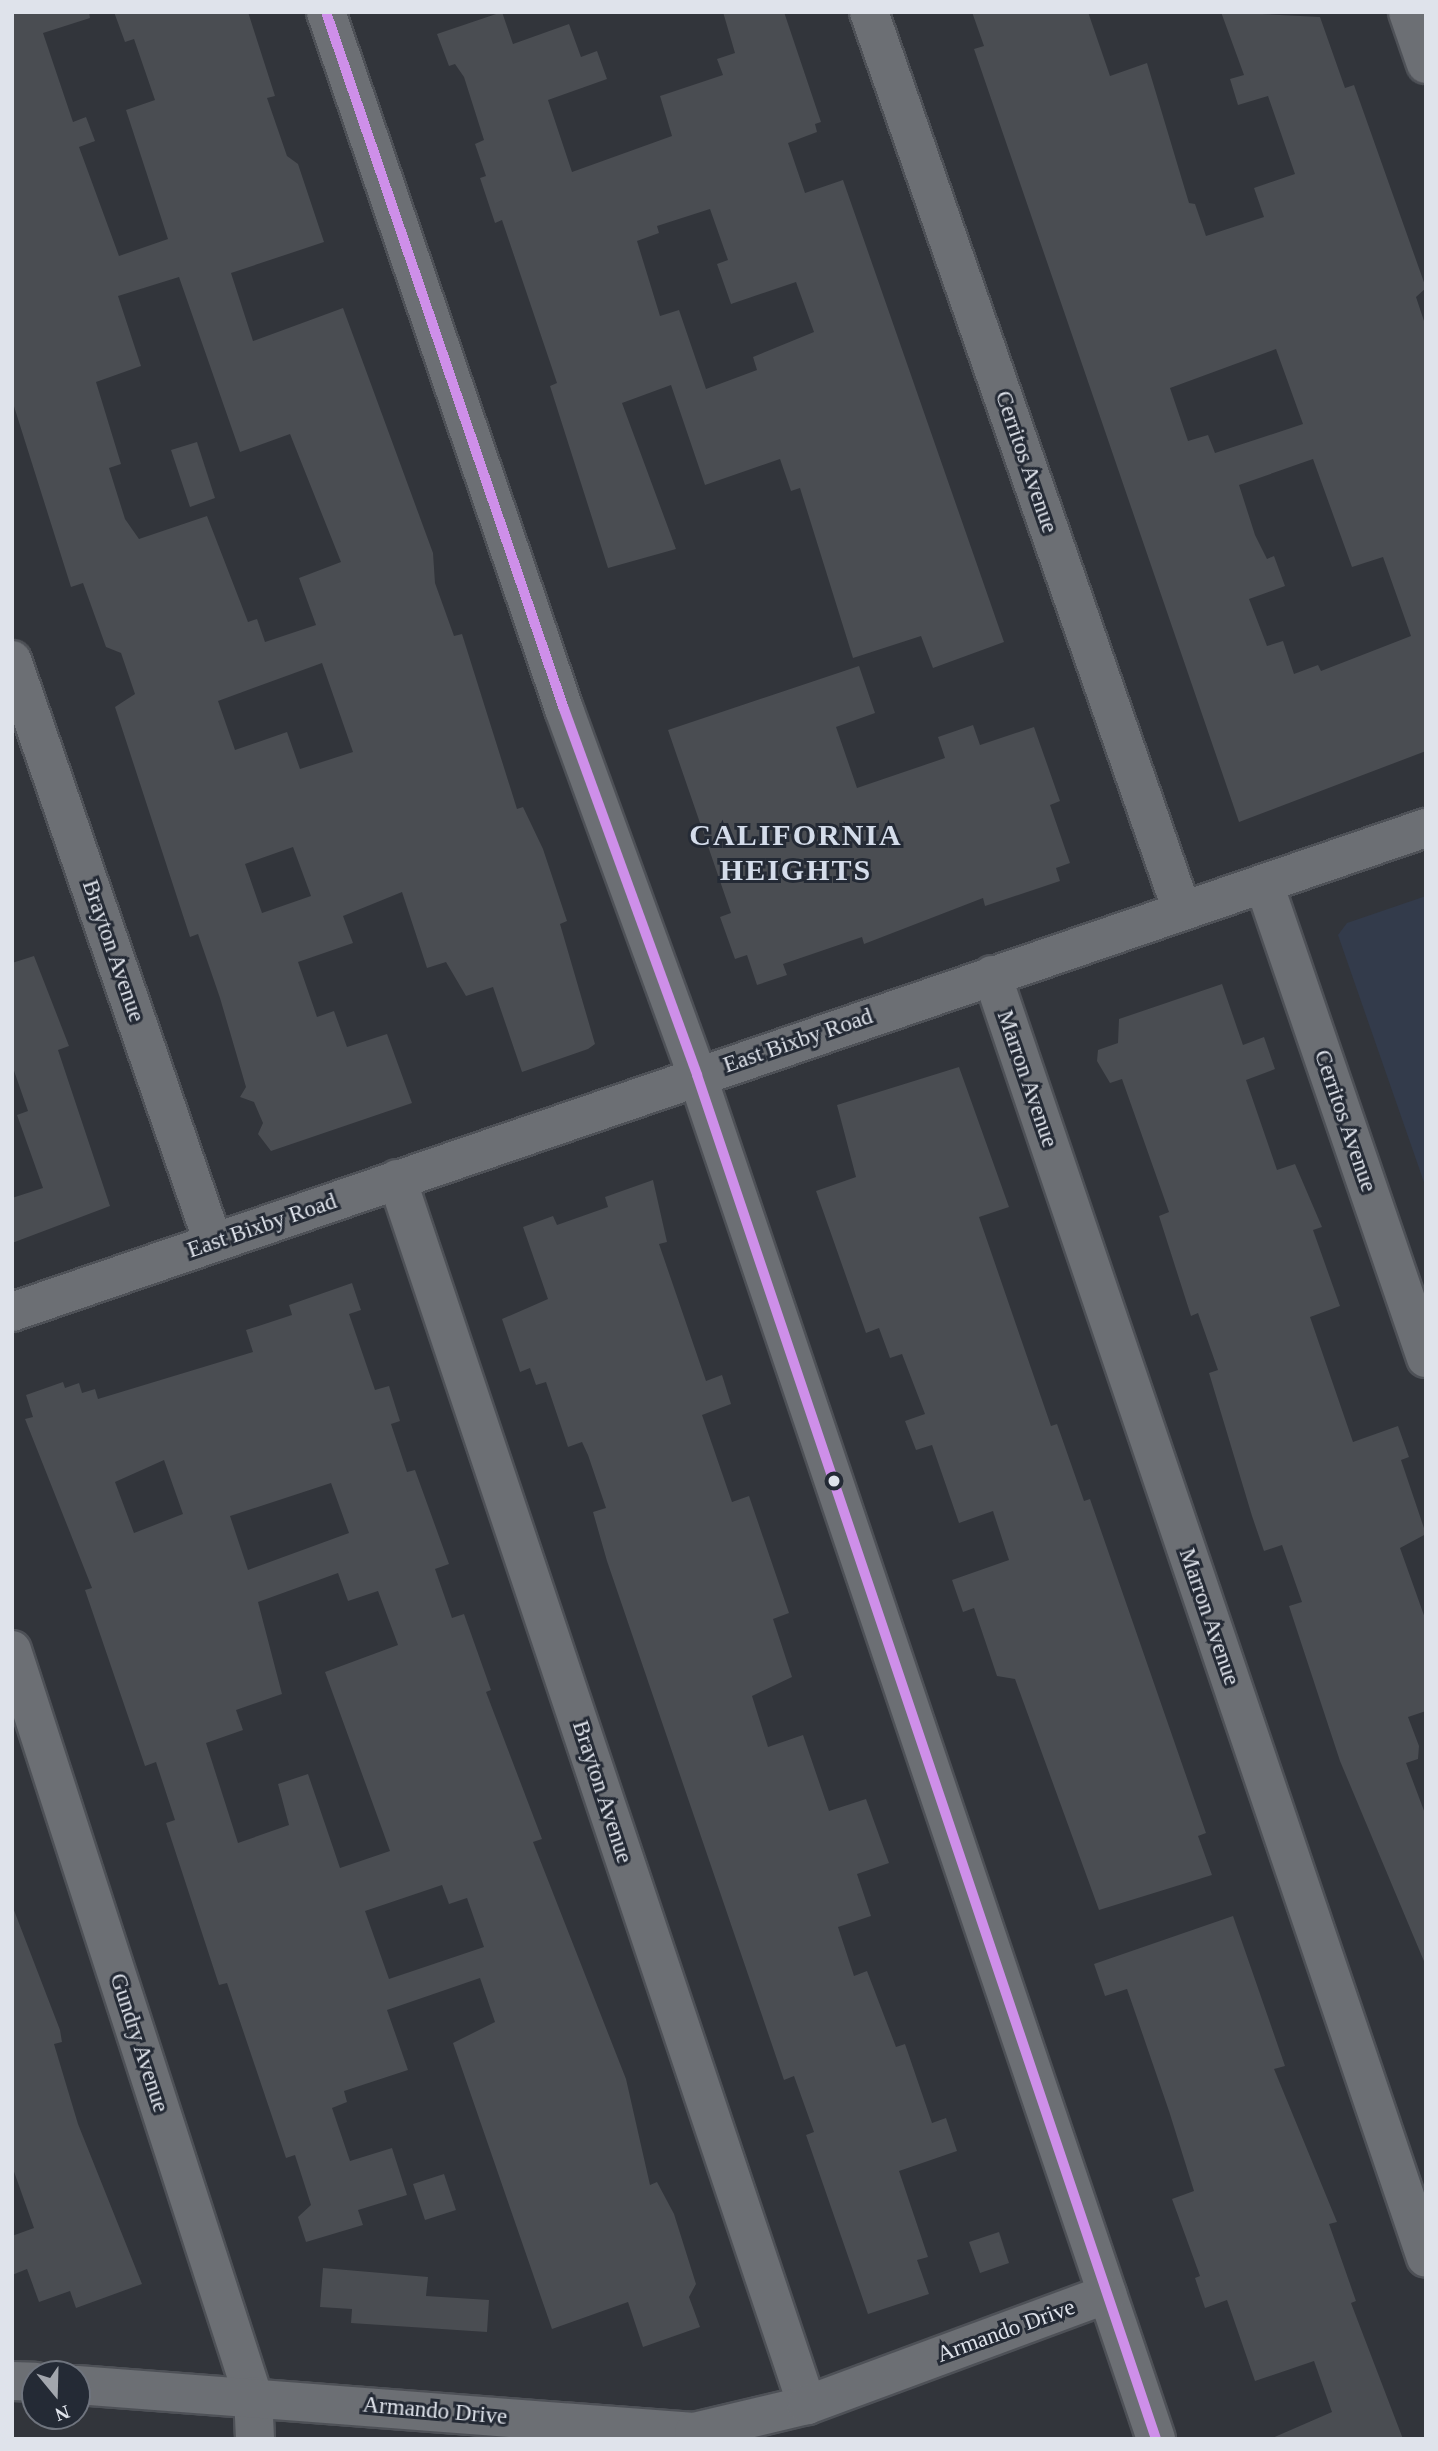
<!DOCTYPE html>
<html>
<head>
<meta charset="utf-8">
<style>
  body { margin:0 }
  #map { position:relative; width:1438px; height:2451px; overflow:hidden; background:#32353b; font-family:Georgia,serif }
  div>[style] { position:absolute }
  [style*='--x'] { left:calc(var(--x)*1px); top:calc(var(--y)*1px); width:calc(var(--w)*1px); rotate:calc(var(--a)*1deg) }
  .built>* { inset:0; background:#333b4b }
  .building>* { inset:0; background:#4a4d52 }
  .roads { filter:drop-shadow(2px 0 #4e5157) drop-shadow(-2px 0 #4e5157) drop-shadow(0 2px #4e5157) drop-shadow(0 -2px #4e5157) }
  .minor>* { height:38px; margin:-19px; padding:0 19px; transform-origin:19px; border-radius:19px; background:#6c6f74 }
  .bus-1>* { height:10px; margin:-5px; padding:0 5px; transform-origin:5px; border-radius:5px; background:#ce8fe9 }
  .dots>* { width:19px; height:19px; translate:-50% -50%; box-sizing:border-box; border:4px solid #242a35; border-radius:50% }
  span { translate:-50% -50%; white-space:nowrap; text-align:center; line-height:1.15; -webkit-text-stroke:6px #242a35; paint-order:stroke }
  .street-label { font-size:23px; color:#dfe3eb }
  .district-label { font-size:30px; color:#d4dcea; font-weight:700; letter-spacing:2px }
  .frame { position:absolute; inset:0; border:14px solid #dfe3eb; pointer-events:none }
  .north { position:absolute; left:21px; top:2360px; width:70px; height:70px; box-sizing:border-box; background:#242a35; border:2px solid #6f747e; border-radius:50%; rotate:161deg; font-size:19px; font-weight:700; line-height:28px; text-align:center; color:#dfe3eb }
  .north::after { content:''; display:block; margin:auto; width:24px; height:32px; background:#a2a6ad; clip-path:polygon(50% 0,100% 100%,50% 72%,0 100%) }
</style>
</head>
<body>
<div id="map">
  <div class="built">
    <i style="clip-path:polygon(1426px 896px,1426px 1188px,1338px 935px,1347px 923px)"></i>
  </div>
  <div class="building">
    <i style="clip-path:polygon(evenodd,12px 12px,89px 12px,90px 18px,43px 33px,73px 122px,86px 117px,95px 141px,79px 147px,119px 256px,168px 239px,126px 110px,155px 100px,134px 39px,125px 42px,114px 12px,248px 12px,275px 96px,267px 98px,287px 156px,298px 164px,324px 242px,231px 273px,253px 341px,343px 308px,433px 553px,435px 583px,454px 636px,462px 634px,517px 809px,523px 807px,543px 849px,567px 921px,560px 924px,595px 1044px,588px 1049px,522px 1072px,493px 987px,466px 996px,446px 962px,427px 968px,402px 892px,343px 916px,353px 943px,298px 962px,317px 1017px,334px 1011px,347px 1047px,387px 1034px,412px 1103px,271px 1151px,258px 1134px,263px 1123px,254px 1102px,240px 1097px,246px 1087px,220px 998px,198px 934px,190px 937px,115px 707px,135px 694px,121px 653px,106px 647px,83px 583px,71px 587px,12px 400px,12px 12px,179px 277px,240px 452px,290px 434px,341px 562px,299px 578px,316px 625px,265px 642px,257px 619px,248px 622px,207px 516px,139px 539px,125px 519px,109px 468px,121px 464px,96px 382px,141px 366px,118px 296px,179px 277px,12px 12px,322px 663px,353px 752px,300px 769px,287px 732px,235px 750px,218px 701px,322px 663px,12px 12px,293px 847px,311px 896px,262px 913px,245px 864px,293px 847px)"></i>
    <i style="clip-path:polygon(evenodd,502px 12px,513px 44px,569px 24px,581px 57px,597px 51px,607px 79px,548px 100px,572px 172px,672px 136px,660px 96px,723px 75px,717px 59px,735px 53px,723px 12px,784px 12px,821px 122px,815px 124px,817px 132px,788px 143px,805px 193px,843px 180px,1004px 642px,933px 668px,921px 636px,853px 658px,800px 488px,791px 491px,780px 459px,705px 485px,671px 385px,622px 403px,676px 549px,608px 568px,550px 386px,557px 383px,502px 220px,495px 223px,480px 178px,486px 176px,475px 144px,484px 140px,464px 77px,455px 64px,449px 66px,437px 34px,502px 12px,710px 209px,728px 260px,717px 264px,731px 304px,796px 282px,814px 332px,753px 357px,757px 370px,706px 389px,679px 310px,660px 316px,637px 241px,659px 233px,657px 226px,710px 209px)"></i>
    <i style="clip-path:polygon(evenodd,972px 12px,1088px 12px,1110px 76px,1147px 63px,1189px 203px,1195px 204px,1206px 236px,1264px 217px,1254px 188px,1295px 174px,1268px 96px,1238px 105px,1230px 79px,1244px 75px,1221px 12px,1320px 17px,1345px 88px,1354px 85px,1426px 288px,1416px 297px,1426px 327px,1426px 751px,1239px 822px,974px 49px,984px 46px,972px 12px,1276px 349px,1303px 424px,1215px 453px,1208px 435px,1188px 441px,1170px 388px,1276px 349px,972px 12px,1313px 459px,1352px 567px,1383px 557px,1411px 636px,1321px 671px,1318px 665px,1294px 674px,1283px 641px,1267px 646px,1249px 599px,1285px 586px,1274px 556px,1267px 559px,1255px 535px,1239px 485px,1313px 459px)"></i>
    <i style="clip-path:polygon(197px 442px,215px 498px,190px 507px,171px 450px)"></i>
    <i style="clip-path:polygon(859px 666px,875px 713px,836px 727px,857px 788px,945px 758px,938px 737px,973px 725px,980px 745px,1034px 727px,1060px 801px,1050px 805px,1070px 863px,1056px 868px,1060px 881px,985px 906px,983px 898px,864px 944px,862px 937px,783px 964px,787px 975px,757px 985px,747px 955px,735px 959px,720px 917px,731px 913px,668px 730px)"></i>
    <i style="clip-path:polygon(34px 956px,69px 1046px,58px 1050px,110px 1206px,12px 1243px,12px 1198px,43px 1188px,17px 1115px,28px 1111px,12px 1065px,12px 963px)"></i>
    <i style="clip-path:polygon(1222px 984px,1243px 1045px,1264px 1037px,1275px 1069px,1246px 1080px,1277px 1170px,1295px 1164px,1322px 1227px,1313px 1230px,1340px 1306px,1310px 1317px,1353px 1442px,1398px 1426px,1409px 1457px,1401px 1460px,1426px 1534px,1400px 1548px,1426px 1621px,1426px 1711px,1408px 1717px,1419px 1746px,1418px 1759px,1406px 1763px,1426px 1816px,1426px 1966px,1340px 1761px,1289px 1606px,1302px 1602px,1282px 1545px,1264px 1551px,1252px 1516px,1209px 1373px,1218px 1370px,1198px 1313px,1191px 1316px,1159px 1216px,1169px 1212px,1122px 1079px,1110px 1083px,1097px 1061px,1098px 1050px,1118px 1043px,1119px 1019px)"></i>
    <i style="clip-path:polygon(959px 1067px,1009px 1207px,979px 1217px,1051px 1426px,1057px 1424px,1084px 1501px,1090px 1499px,1206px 1833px,1198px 1836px,1212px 1875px,1099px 1910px,1015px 1679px,997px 1676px,974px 1608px,963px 1612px,952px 1580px,1009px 1560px,993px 1511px,959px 1523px,932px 1445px,916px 1450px,905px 1421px,925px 1414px,902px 1354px,890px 1358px,879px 1328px,866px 1333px,816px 1191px,856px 1177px,837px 1105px)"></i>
    <i style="clip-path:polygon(653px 1180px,667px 1242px,659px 1244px,706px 1381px,722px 1375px,731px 1404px,702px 1415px,732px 1502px,749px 1496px,789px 1613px,773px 1619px,792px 1677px,752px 1696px,768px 1747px,803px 1735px,829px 1811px,866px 1799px,889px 1863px,857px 1874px,871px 1916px,838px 1927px,854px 1976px,867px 1971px,896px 2047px,905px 2044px,932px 2123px,946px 2118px,957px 2151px,899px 2171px,928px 2257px,917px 2260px,929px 2294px,868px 2314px,806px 2135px,814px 2132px,794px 2076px,784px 2080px,607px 1561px,593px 1512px,606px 1508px,588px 1455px,582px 1442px,568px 1447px,546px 1382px,536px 1385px,530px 1368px,520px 1372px,502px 1319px,548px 1299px,523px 1227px,553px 1216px,557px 1225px,608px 1207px,605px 1197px)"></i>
    <i style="clip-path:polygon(evenodd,352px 1283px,361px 1310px,349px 1314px,375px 1390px,389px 1386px,400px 1421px,391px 1424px,407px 1472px,415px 1470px,449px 1564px,435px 1569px,452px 1618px,464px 1614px,491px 1690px,486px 1692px,542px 1839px,533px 1842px,626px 2079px,650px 2185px,657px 2182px,674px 2214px,696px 2284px,689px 2297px,700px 2327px,643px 2347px,628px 2302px,552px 2329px,453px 2043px,495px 2022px,480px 1978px,387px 2010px,408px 2070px,344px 2091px,347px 2102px,332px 2108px,350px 2161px,392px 2148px,407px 2195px,358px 2210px,363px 2225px,306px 2242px,298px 2217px,311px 2205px,295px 2155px,286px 2158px,227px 1983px,219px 1985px,166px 1823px,175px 1820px,156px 1762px,145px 1766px,85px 1590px,92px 1588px,25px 1419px,33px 1417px,26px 1395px,63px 1382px,65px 1388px,79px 1383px,82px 1393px,95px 1389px,98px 1399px,253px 1352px,246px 1330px,292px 1315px,289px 1305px,352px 1283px,164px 1460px,183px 1514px,134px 1533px,115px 1482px,164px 1460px,352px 1283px,331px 1483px,349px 1533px,248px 1570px,230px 1516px,331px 1483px,352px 1283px,338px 1573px,348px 1601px,378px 1591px,398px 1645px,325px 1672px,390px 1851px,340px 1868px,308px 1774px,278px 1784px,289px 1825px,238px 1843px,206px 1743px,243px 1730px,236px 1710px,282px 1694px,258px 1602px,338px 1573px,352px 1283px,442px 1885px,449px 1904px,467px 1898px,484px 1947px,389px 1979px,365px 1911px,442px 1885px)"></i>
    <i style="clip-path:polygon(12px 1905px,60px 2030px,62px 2042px,54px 2044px,78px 2124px,142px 2284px,76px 2308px,70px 2291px,39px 2302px,27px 2269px,12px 2275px,12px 2236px,34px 2228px,12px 2166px)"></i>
    <i style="clip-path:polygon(1233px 1916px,1285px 2066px,1274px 2069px,1337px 2222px,1329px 2224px,1356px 2301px,1351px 2303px,1403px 2439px,1270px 2439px,1332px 2412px,1314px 2361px,1255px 2381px,1227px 2300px,1205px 2308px,1195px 2278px,1200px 2276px,1172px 2199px,1194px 2191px,1169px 2111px,1127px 1989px,1105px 1996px,1094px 1964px)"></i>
    <i style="clip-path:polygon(444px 2174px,456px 2210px,425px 2220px,413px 2184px)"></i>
    <i style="clip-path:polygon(999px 2232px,1009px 2263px,980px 2273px,969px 2242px)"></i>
    <i style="clip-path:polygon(323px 2268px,428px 2277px,426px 2296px,489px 2300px,487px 2332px,351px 2323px,352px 2309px,320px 2307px)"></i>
  </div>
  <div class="roads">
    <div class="minor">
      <i style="--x:326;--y:12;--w:737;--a:71.15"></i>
      <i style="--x:564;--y:709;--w:389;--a:70"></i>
      <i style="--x:697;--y:1075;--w:1439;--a:71.4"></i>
      <i style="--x:869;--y:12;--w:952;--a:70.8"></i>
      <i style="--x:1408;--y:12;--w:55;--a:70.9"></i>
      <i style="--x:12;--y:660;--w:616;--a:70.95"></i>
      <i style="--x:1264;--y:884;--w:501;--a:71.13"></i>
      <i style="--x:992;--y:975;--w:1354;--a:71.31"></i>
      <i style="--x:397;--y:1179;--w:1293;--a:71.51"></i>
      <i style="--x:12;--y:1312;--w:1495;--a:-18.9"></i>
      <i style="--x:12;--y:1650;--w:784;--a:72.1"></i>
      <i style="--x:253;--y:2396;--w:43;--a:87.3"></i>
      <i style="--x:12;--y:2381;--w:23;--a:2"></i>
      <i style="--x:77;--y:2385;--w:619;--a:4.36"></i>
      <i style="--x:694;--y:2432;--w:116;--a:-13.4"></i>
      <i style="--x:807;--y:2405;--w:320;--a:-20.3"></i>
    </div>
  </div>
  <div class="bus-1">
    <i style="--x:326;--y:12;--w:737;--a:71.15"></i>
    <i style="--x:564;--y:709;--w:389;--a:70"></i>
    <i style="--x:697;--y:1075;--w:1439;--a:71.4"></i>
  </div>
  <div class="dots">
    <i style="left:834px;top:1481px;background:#dfe3eb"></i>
  </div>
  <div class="street-label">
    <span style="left:1026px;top:462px;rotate:71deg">Cerritos Avenue</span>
    <span style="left:113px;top:951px;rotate:71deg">Brayton Avenue</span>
    <span style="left:798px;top:1041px;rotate:-19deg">East Bixby Road</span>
    <span style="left:1027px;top:1079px;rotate:71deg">Marron Avenue</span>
    <span style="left:1345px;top:1121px;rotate:71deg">Cerritos Avenue</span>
    <span style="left:262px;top:1226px;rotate:-19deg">East Bixby Road</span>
    <span style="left:1209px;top:1617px;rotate:71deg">Marron Avenue</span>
    <span style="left:602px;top:1792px;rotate:72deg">Brayton Avenue</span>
    <span style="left:139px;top:2043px;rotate:72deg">Gundry Avenue</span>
    <span style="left:1006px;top:2331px;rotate:-20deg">Armando Drive</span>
    <span style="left:435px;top:2411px;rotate:5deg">Armando Drive</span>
  </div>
  <div class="district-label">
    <span style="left:796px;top:852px">CALIFORNIA<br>HEIGHTS</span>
  </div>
  <div class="frame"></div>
  <div class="north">N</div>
</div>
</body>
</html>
